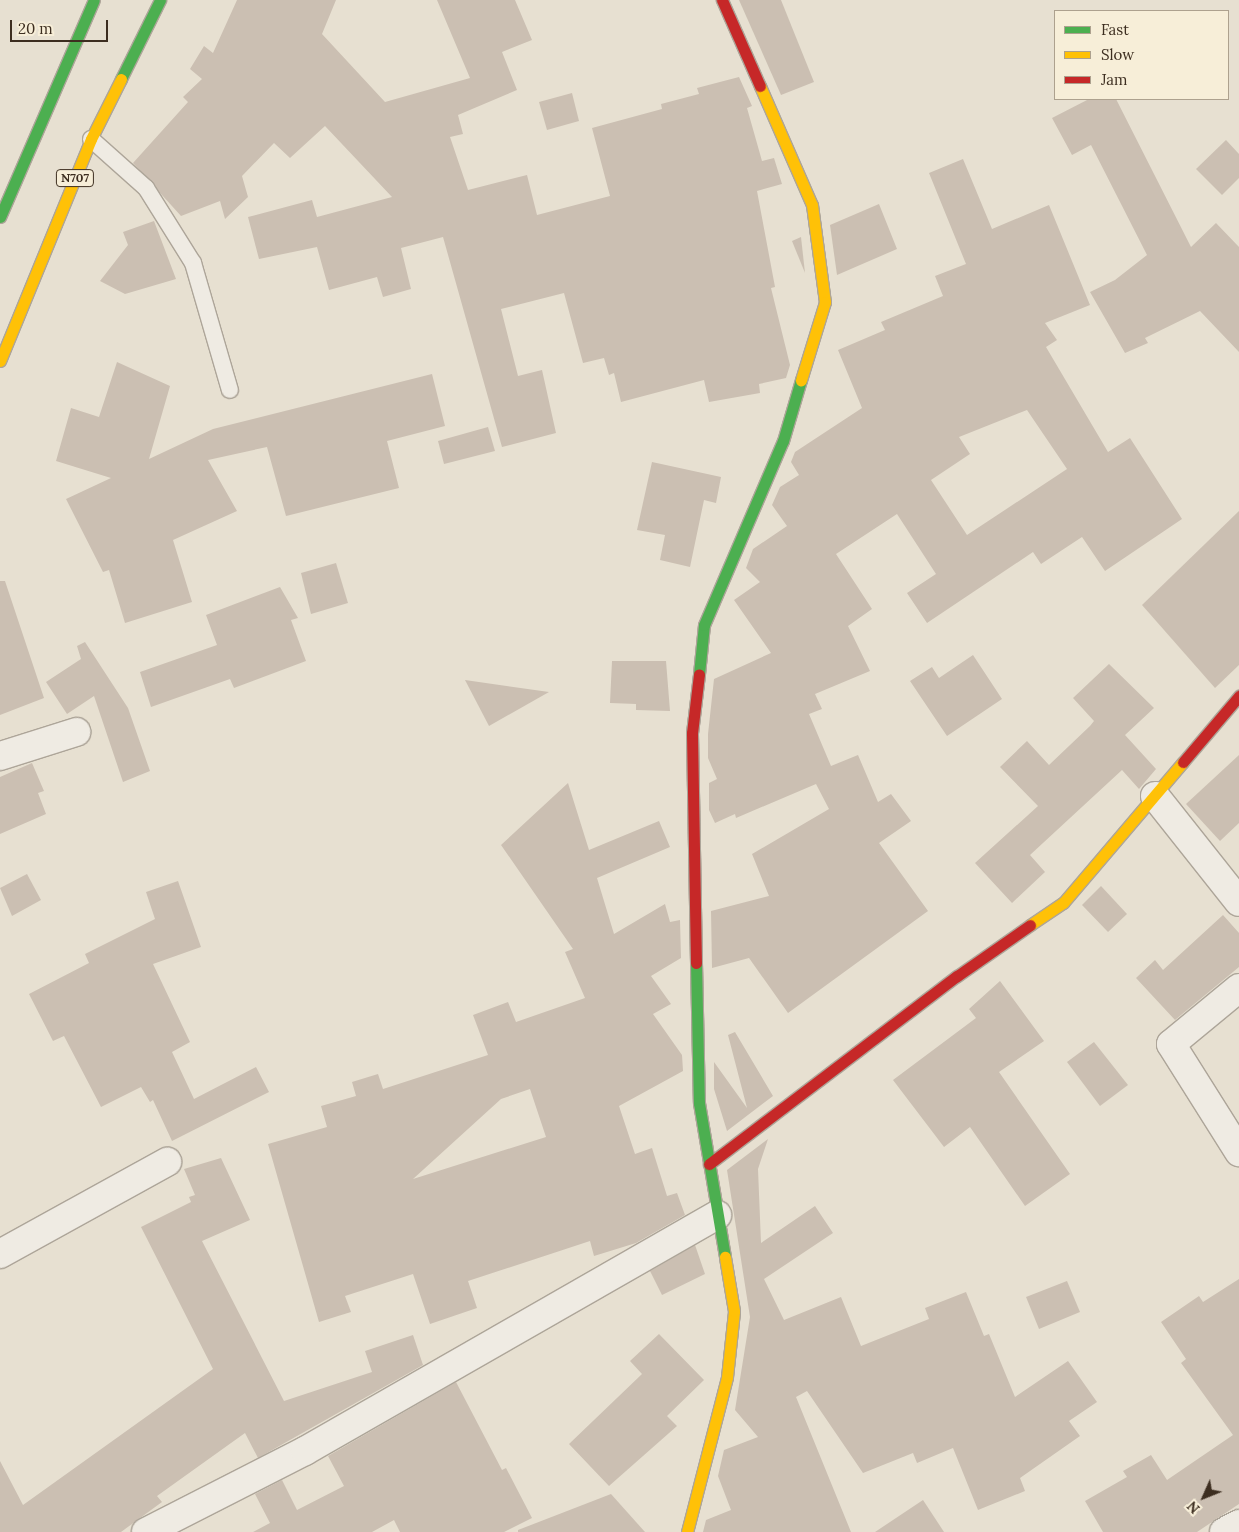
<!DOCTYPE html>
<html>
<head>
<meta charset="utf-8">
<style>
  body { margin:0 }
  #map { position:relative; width:1239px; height:1532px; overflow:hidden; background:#e7e0d1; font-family:Lora,serif }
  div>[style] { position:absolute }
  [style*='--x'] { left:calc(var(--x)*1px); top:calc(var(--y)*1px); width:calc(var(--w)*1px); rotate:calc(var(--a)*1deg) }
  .building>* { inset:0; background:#cbbfb2 }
  .roads { filter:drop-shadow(1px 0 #ada599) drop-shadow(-1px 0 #ada599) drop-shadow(0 1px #ada599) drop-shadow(0 -1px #ada599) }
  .lane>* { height:16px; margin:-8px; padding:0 8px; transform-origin:8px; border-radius:8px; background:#efebe3 }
  .street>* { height:28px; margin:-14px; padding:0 14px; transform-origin:14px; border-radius:14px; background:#efebe3 }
  .fast>* { height:11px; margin:-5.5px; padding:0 5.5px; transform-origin:5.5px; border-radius:5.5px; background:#4caf50 }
  .slow>* { height:11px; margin:-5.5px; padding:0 5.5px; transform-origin:5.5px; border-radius:5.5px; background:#ffc107 }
  .jam>* { height:11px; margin:-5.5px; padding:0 5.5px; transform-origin:5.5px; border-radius:5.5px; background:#c62828 }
  span { translate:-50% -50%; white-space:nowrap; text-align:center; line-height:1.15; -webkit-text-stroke:5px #f7eed8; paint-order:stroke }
  .shield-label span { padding:1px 4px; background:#f7eed8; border:1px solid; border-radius:4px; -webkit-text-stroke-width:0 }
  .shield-label { font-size:12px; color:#3d2e20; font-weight:700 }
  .legend { position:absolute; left:1054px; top:10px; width:175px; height:90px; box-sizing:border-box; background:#f7eed8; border:1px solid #ada18e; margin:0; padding:6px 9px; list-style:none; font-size:15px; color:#3d2e20 }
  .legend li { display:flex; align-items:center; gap:10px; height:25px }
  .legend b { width:25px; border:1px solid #ada18e }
  .north { position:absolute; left:1179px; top:1472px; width:50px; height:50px; -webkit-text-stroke:4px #f7eed8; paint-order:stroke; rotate:226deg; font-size:14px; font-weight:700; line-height:20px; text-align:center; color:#3d2e20 }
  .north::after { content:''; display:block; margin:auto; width:18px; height:22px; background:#3d2e20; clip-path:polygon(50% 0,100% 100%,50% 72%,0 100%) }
  .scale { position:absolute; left:10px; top:20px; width:98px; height:22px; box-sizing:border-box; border:2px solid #3d2e20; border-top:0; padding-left:6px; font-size:15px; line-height:18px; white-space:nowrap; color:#3d2e20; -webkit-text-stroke:4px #f7eed8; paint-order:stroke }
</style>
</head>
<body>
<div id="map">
  <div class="building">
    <i style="clip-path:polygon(237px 0,336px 0,322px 34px,385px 102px,470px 78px,437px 0,515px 0,532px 40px,502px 52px,517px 90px,458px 115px,463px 134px,450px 137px,468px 190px,527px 175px,537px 215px,610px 196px,592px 128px,662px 109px,661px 104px,699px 94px,697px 88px,739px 77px,752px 106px,747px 108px,762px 161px,774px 158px,782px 184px,757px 191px,775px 287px,771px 288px,790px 365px,786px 378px,759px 384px,760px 393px,709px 402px,704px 380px,621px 402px,614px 373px,609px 375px,604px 358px,583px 363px,564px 293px,501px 309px,518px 376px,542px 370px,556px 433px,502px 447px,443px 237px,401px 248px,411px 289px,383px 297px,377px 277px,329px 290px,317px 247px,259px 259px,248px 217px,312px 200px,317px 217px,392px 197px,325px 126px,290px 158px,274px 143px,242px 176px,248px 197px,225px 219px,220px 201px,181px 216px,133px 163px,188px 102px,183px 97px,202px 79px,190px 69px,204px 46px,213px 53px)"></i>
    <i style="clip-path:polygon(739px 0,781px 0,814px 82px,781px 95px)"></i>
    <i style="clip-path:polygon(572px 93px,579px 121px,547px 130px,539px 102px)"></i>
    <i style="clip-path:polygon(1089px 99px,1116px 99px,1191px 247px,1216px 223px,1239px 247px,1239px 352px,1200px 311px,1145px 338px,1148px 343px,1125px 353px,1090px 292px,1115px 280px,1147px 255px,1091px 145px,1072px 155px,1052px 118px)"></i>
    <i style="clip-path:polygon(1226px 140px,1239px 154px,1239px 178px,1222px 195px,1196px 169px)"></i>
    <i style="clip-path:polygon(evenodd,963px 159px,992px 229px,1049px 205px,1090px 305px,1045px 323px,1057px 340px,1046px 347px,1108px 452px,1130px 438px,1182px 519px,1105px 571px,1082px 537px,1041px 564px,1033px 552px,927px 623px,907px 593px,936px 574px,897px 514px,836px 554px,872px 609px,848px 626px,870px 671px,815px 694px,822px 709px,809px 714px,831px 766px,858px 755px,878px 802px,891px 794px,911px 821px,879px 843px,928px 911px,788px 1013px,749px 958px,712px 968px,711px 911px,769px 896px,752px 854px,829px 809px,816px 784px,736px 818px,735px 814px,715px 823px,709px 810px,709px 783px,717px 779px,708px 758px,708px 734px,714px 679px,771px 653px,734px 600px,760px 582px,746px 568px,753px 549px,787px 526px,772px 505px,780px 487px,799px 475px,791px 462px,795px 452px,862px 408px,838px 350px,885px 330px,881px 322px,943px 296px,935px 276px,966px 264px,929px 173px,963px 159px,1027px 410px,1067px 469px,967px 535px,931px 480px,970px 454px,959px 437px,1027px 410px)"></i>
    <i style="clip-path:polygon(879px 204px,897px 249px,837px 275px,830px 225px)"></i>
    <i style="clip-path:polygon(154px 221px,176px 279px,125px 294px,100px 281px,128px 245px,123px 232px)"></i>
    <i style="clip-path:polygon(801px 237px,805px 273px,792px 241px)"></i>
    <i style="clip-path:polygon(117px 362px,170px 386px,149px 459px,213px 429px,432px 374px,445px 426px,387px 441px,399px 488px,286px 516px,267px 447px,208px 460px,237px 511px,173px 540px,192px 602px,125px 623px,109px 570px,103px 572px,66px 499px,111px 478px,56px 461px,71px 408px,99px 417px)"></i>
    <i style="clip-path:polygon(488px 427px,495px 451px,444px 464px,438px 441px)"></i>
    <i style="clip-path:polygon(652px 462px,721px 477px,716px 503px,704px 500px,690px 567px,660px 560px,665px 535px,637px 530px)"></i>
    <i style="clip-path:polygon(1239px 511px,1239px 665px,1215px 688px,1142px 605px)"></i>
    <i style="clip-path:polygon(336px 563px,348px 603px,311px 614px,301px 573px)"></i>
    <i style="clip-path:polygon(0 581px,5px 581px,44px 698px,0 715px)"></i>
    <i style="clip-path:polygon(280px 587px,298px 618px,291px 620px,306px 661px,234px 688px,230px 679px,151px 707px,140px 672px,217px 645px,206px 615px)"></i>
    <i style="clip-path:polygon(85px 642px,128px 708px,150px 771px,123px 782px,94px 696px,67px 714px,46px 682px,81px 659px,77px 646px)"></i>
    <i style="clip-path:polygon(973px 655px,1002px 699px,947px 736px,910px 681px,932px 667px,939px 678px)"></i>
    <i style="clip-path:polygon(612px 661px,666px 661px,670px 711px,636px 710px,636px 704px,610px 703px)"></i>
    <i style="clip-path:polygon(1109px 664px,1154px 708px,1125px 735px,1156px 769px,1139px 789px,1122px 770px,1030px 855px,1045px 872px,1012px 903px,975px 863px,1038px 806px,1000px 767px,1027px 741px,1049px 765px,1090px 726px,1094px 721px,1073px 698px)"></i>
    <i style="clip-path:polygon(465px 680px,549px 692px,489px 726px)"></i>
    <i style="clip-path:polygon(1239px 755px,1239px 823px,1220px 841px,1186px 804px)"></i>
    <i style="clip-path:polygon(32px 763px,44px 791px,38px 793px,46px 814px,0 834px,0 777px)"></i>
    <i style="clip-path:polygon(evenodd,568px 783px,589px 850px,659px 821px,670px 847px,597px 878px,614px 934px,665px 904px,670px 922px,680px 920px,681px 958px,651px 976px,671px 1004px,653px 1014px,682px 1055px,683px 1071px,619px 1106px,635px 1154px,652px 1148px,667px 1196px,677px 1193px,685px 1215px,636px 1243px,594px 1256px,590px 1241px,468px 1281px,477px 1308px,430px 1324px,413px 1274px,345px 1296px,351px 1312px,319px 1322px,268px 1144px,327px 1127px,321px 1106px,356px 1096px,352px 1082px,378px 1074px,383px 1089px,488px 1055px,473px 1015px,508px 1002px,516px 1022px,585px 998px,565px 952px,573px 949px,501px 845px,568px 783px,530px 1089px,546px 1137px,413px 1179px,501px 1099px,530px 1089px)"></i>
    <i style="clip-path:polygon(27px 874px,41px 900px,12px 916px,0 888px)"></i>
    <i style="clip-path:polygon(178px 881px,201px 947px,153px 964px,190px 1042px,172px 1052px,194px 1099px,256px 1067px,269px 1092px,172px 1141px,153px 1100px,150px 1102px,141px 1087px,101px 1107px,64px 1036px,53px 1041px,29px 994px,89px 963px,85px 954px,155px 919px,146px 892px)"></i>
    <i style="clip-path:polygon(1101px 886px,1127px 914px,1108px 932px,1082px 905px)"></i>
    <i style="clip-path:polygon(1223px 915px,1239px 933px,1239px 967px,1175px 1020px,1136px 978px,1155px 960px,1163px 970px)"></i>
    <i style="clip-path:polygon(1000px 981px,1044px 1041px,999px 1072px,1070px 1174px,1025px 1206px,970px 1127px,944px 1147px,893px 1080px,976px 1018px,969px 1009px)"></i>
    <i style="clip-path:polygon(735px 1032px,773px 1096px,727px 1131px,714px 1089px,714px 1062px,747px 1108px,728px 1035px)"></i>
    <i style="clip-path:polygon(1094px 1042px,1128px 1085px,1100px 1106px,1067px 1062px)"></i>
    <i style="clip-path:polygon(768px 1139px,758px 1169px,761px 1243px,815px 1206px,833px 1233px,764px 1279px,784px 1320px,841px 1297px,861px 1346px,929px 1319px,925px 1308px,966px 1292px,984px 1336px,989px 1334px,1015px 1397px,1068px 1361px,1097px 1402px,1069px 1421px,1080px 1436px,1020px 1478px,1025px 1491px,978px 1510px,953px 1448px,917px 1463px,913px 1453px,863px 1473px,807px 1391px,796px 1397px,851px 1532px,703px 1532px,706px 1520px,731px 1510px,718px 1476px,724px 1450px,758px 1437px,735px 1410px,750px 1317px,727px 1170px)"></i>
    <i style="clip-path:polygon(221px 1158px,250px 1220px,202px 1241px,284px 1401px,372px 1372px,365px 1351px,413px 1335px,423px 1365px,258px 1458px,245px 1433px,157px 1496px,162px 1502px,121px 1532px,0 1532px,0 1461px,23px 1505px,213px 1369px,141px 1227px,191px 1202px,189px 1197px,195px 1195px,184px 1169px)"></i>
    <i style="clip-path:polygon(695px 1245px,705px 1274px,662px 1295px,650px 1271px)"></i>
    <i style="clip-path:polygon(1239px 1279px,1239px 1504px,1197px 1532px,1103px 1532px,1085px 1501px,1127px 1477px,1123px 1471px,1151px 1455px,1167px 1480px,1233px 1435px,1181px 1363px,1186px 1359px,1161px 1322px,1199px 1296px,1203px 1302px)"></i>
    <i style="clip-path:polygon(1067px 1281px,1080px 1312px,1039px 1329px,1026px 1297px)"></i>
    <i style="clip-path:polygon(659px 1334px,704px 1380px,667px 1416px,677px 1426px,609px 1486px,569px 1444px,642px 1374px,630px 1361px)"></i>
    <i style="clip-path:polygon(456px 1382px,502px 1470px,506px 1468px,532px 1518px,504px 1532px,400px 1532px,394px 1520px,372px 1532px,253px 1532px,270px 1523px,255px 1494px,282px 1480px,297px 1510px,344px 1486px,328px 1456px)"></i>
    <i style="clip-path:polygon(611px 1494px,645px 1532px,518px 1532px,518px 1530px)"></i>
    <i style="clip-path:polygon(923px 1500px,944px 1532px,875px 1532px)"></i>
  </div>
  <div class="roads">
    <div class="lane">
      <i style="--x:91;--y:139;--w:74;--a:41.7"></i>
      <i style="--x:146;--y:188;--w:89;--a:57.9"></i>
      <i style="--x:193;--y:263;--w:132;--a:73.8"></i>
    </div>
    <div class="street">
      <i style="--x:0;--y:756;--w:80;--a:-17.5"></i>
      <i style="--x:1155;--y:796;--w:135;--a:51.6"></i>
      <i style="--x:1239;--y:988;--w:88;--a:140.5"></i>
      <i style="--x:1171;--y:1044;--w:128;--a:57.8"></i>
      <i style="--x:0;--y:1254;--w:191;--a:-28.9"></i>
      <i style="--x:146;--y:1532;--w:178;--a:-27"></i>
      <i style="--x:305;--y:1451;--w:475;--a:-29.8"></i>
      <i style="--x:1224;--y:1532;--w:17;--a:-28"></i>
    </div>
    <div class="fast">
      <i style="--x:121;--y:79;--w:88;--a:-63.7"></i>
      <i style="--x:0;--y:217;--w:236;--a:-66.6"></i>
      <i style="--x:699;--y:674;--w:49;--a:-84.2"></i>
      <i style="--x:704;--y:625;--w:200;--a:-66.8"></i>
      <i style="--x:783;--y:441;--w:64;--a:-73.6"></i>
      <i style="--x:696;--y:963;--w:140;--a:88.8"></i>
      <i style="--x:699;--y:1103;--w:156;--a:80.4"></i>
    </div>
    <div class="slow">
      <i style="--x:760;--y:86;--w:130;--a:66.4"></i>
      <i style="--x:812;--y:205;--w:98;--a:82.4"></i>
      <i style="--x:825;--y:302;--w:82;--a:107.1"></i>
      <i style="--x:0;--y:361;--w:240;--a:-67.7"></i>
      <i style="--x:91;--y:139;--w:67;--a:-63.4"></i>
      <i style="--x:1030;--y:925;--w:40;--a:-34"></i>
      <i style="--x:1063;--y:903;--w:185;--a:-49.6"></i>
      <i style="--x:687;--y:1532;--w:160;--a:-75.5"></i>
      <i style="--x:727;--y:1377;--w:66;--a:-83.9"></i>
      <i style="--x:734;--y:1311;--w:55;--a:-99.5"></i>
    </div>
    <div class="jam">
      <i style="--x:722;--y:0;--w:94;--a:66.2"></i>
      <i style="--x:1183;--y:762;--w:87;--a:-49.7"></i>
      <i style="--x:696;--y:963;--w:230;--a:-91"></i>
      <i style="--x:692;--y:733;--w:59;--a:-83.2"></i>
      <i style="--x:709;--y:1164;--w:311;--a:-37.2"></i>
      <i style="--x:957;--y:976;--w:89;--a:-34.9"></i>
    </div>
  </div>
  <div class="shield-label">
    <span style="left:75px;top:178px">N707</span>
  </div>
  <ul class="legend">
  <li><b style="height:6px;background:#4caf50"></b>Fast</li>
  <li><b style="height:6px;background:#ffc107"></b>Slow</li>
  <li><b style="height:6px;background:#c62828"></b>Jam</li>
  </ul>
  <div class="north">N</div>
  <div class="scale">20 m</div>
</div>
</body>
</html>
